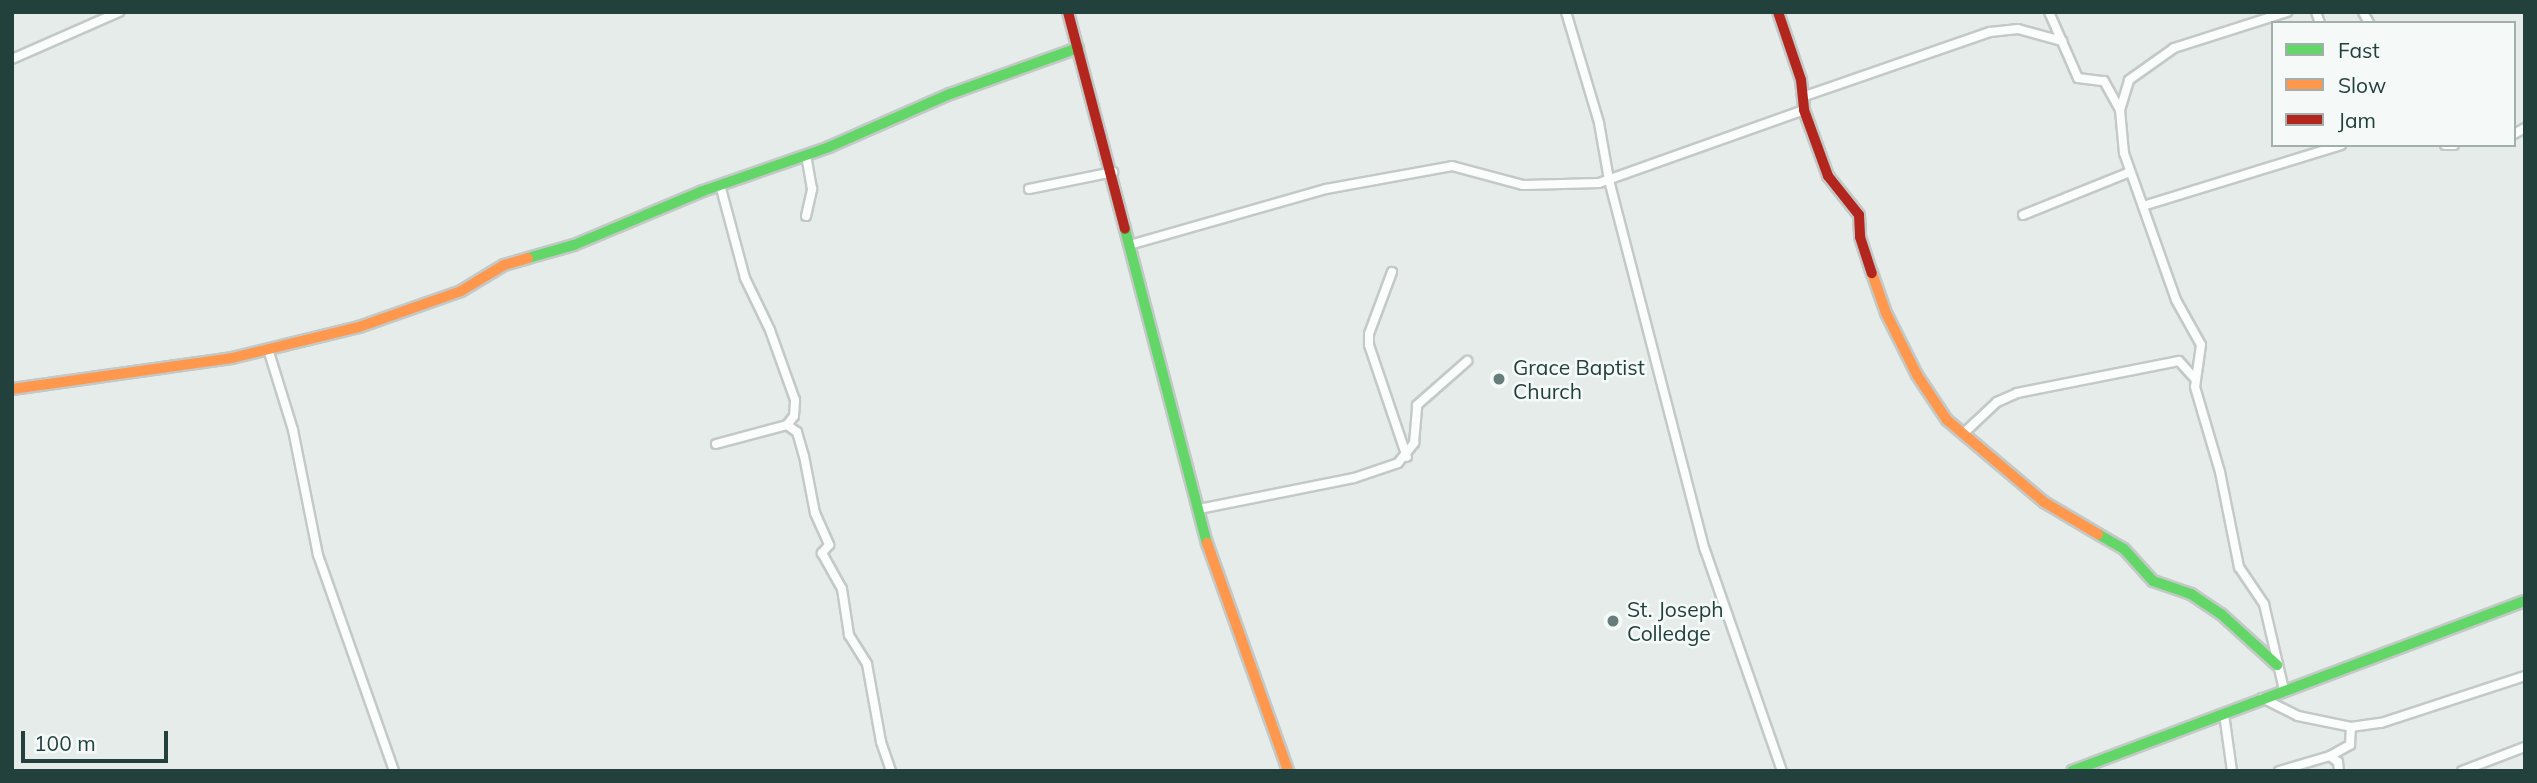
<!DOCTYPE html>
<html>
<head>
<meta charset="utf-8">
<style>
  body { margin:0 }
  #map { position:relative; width:2537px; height:783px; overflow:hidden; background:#e6ecea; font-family:Mulish,sans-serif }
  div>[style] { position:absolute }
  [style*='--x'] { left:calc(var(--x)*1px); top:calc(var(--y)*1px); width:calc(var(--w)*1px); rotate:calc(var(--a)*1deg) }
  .roads { filter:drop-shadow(2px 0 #c3c9c7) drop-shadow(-2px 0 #c3c9c7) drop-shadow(0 2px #c3c9c7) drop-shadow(0 -2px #c3c9c7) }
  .street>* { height:8px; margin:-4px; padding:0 4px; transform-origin:4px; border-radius:4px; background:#fbfcfc }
  .fast>* { height:10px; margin:-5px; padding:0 5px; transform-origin:5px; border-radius:5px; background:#63d668 }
  .slow>* { height:10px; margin:-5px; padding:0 5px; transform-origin:5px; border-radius:5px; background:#ff974d }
  .jam>* { height:10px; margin:-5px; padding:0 5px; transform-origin:5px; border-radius:5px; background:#b3261e }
  .dots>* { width:19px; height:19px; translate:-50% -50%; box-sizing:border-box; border:4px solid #f5faf8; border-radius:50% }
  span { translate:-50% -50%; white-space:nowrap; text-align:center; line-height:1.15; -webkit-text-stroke:5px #f5faf8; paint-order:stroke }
  .poi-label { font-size:21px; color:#22413d }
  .left { translate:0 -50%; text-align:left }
  .frame { position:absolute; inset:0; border:14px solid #22413d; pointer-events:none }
  .legend { position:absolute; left:2271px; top:21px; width:245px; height:126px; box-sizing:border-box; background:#f5faf8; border:2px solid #a1b0ad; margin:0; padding:9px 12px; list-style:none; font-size:21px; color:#22413d }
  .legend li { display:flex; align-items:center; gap:14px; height:35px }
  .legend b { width:35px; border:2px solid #a1b0ad }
  .scale { position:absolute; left:21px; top:731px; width:147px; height:32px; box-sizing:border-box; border:4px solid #22413d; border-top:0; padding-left:9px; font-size:21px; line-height:24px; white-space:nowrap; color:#22413d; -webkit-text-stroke:5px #f5faf8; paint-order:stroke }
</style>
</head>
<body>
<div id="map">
  <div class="roads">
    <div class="street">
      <i style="--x:1566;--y:12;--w:116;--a:73.4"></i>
      <i style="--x:1599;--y:123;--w:58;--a:80"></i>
      <i style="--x:1609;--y:180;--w:382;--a:75.5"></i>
      <i style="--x:1705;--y:550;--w:234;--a:70.8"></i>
      <i style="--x:2049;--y:12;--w:72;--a:66.3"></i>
      <i style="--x:2078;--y:78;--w:26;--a:7"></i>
      <i style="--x:2104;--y:81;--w:33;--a:61"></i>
      <i style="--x:2120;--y:110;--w:43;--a:84.7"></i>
      <i style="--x:2124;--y:153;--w:156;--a:70.5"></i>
      <i style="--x:2176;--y:300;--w:51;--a:60.9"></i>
      <i style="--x:2201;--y:345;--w:42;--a:98.1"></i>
      <i style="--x:2195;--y:387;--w:89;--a:73.6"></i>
      <i style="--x:2220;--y:472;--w:97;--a:78.7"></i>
      <i style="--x:2239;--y:567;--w:45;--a:56"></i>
      <i style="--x:2264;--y:604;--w:88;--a:76.9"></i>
      <i style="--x:2316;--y:12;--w:12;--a:70"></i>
      <i style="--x:2363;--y:12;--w:13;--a:61"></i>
      <i style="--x:12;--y:59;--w:117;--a:-23.7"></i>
      <i style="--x:1805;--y:96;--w:196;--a:-19.1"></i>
      <i style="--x:1990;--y:32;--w:28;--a:-6"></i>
      <i style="--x:2018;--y:29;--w:46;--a:15.3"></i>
      <i style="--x:2120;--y:110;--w:31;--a:-73"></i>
      <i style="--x:2129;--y:80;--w:55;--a:-35.4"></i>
      <i style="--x:2174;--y:48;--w:119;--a:-17.7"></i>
      <i style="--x:2514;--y:134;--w:13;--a:-29"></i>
      <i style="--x:2445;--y:145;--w:9;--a:0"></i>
      <i style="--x:1029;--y:189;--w:86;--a:-11.4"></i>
      <i style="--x:2143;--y:206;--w:207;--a:-17.1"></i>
      <i style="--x:2023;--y:215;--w:115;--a:-21.9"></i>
      <i style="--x:806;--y:216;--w:28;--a:-77"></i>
      <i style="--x:812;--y:189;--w:34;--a:-100"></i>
      <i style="--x:1133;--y:244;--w:201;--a:-15.9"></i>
      <i style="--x:1326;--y:189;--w:128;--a:-10.3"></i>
      <i style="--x:1452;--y:166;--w:73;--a:15"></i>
      <i style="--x:1523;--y:185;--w:76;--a:-1.5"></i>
      <i style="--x:1599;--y:183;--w:218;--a:-19.6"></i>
      <i style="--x:1392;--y:272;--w:66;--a:110.4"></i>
      <i style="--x:1369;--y:334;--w:11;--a:90"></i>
      <i style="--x:1369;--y:345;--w:118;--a:71.3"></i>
      <i style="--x:268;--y:349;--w:85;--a:72.8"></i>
      <i style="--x:293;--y:430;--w:127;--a:78.7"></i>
      <i style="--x:318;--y:555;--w:229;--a:70.6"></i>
      <i style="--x:787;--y:425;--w:12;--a:35"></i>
      <i style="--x:797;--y:432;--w:25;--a:74"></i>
      <i style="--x:804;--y:456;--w:58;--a:79.1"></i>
      <i style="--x:815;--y:513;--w:35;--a:66"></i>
      <i style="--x:829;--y:545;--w:11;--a:131"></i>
      <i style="--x:822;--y:553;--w:41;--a:60.9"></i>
      <i style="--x:842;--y:589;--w:47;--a:81.3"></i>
      <i style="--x:849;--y:635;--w:34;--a:58"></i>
      <i style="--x:867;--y:664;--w:79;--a:79.8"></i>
      <i style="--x:881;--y:742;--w:31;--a:71"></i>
      <i style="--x:1965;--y:432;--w:44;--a:-43.2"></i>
      <i style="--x:1997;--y:402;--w:22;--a:-24"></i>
      <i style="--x:2017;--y:393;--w:165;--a:-11.2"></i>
      <i style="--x:2179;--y:361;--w:24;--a:48"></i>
      <i style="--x:716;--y:444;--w:73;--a:-15"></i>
      <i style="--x:787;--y:425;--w:11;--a:-52"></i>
      <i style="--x:794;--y:416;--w:16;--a:-86"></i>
      <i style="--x:795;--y:400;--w:74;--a:-109.7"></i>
      <i style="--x:770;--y:330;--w:58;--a:-115.7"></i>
      <i style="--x:745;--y:278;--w:96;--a:-105"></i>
      <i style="--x:1199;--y:509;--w:158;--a:-11.3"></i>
      <i style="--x:1354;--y:478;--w:46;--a:-18.8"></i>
      <i style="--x:1398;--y:463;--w:26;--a:-51"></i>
      <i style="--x:1414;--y:443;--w:38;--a:-85"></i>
      <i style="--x:1417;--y:405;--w:67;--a:-41.3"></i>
      <i style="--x:2262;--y:698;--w:40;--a:26.6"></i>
      <i style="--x:2298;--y:716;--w:54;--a:11.7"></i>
      <i style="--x:2351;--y:727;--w:30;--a:-8"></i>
      <i style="--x:2381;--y:723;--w:151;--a:-18.1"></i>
      <i style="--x:2224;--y:714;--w:58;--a:82"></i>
      <i style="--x:2330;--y:756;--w:10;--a:37"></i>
      <i style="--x:2338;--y:762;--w:9;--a:84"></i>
      <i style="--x:2279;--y:771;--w:53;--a:-16.4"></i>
      <i style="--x:2330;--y:756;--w:23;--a:-29"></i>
      <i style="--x:2350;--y:745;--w:18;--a:-87"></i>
      <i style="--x:2462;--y:771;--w:67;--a:-20.9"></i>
    </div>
    <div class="fast">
      <i style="--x:1125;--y:229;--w:325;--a:75.4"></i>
      <i style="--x:528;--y:258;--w:48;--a:-15.8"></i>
      <i style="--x:574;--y:245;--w:140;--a:-22.7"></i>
      <i style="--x:703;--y:191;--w:133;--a:-19.2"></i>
      <i style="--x:829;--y:147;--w:132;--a:-23.7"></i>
      <i style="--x:950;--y:94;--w:136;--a:-19.8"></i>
      <i style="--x:2098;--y:534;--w:30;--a:30"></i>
      <i style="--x:2124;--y:549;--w:43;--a:47.8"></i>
      <i style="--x:2153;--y:581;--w:40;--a:18.9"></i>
      <i style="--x:2191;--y:594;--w:36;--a:34"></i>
      <i style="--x:2221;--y:614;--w:76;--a:42.3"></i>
      <i style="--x:2072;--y:771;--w:484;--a:-20.6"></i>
    </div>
    <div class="slow">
      <i style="--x:1872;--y:273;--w:42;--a:70.7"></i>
      <i style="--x:1886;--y:313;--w:69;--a:63.4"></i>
      <i style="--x:1917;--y:375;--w:54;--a:56.3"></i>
      <i style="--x:1947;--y:420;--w:127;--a:40.2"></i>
      <i style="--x:2044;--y:502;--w:63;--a:30.7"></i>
      <i style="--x:12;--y:389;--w:222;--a:-8"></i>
      <i style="--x:232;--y:358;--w:131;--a:-13.7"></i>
      <i style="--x:359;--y:327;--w:108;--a:-19.4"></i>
      <i style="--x:461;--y:291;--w:50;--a:-31.2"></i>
      <i style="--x:504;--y:265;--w:25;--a:-16"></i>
      <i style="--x:1207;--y:543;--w:242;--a:70.4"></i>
    </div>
    <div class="jam">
      <i style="--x:1068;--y:12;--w:224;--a:75.3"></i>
      <i style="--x:1778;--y:12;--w:72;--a:71.3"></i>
      <i style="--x:1801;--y:80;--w:30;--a:84"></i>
      <i style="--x:1804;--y:110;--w:70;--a:70"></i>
      <i style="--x:1828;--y:176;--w:50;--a:51.5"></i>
      <i style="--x:1859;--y:215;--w:22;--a:87"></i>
      <i style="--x:1860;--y:237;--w:38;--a:72"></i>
    </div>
  </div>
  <div class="dots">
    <i style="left:1499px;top:379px;background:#677d7a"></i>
    <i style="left:1613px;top:621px;background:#677d7a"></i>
  </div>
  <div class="poi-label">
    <span class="left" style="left:1513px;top:379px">Grace Baptist<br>Church</span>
    <span class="left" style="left:1627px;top:621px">St. Joseph<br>Colledge</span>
  </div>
  <div class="frame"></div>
  <ul class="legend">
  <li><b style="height:9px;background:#63d668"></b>Fast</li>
  <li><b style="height:9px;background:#ff974d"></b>Slow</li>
  <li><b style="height:9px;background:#b3261e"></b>Jam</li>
  </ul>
  <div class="scale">100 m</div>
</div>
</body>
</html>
